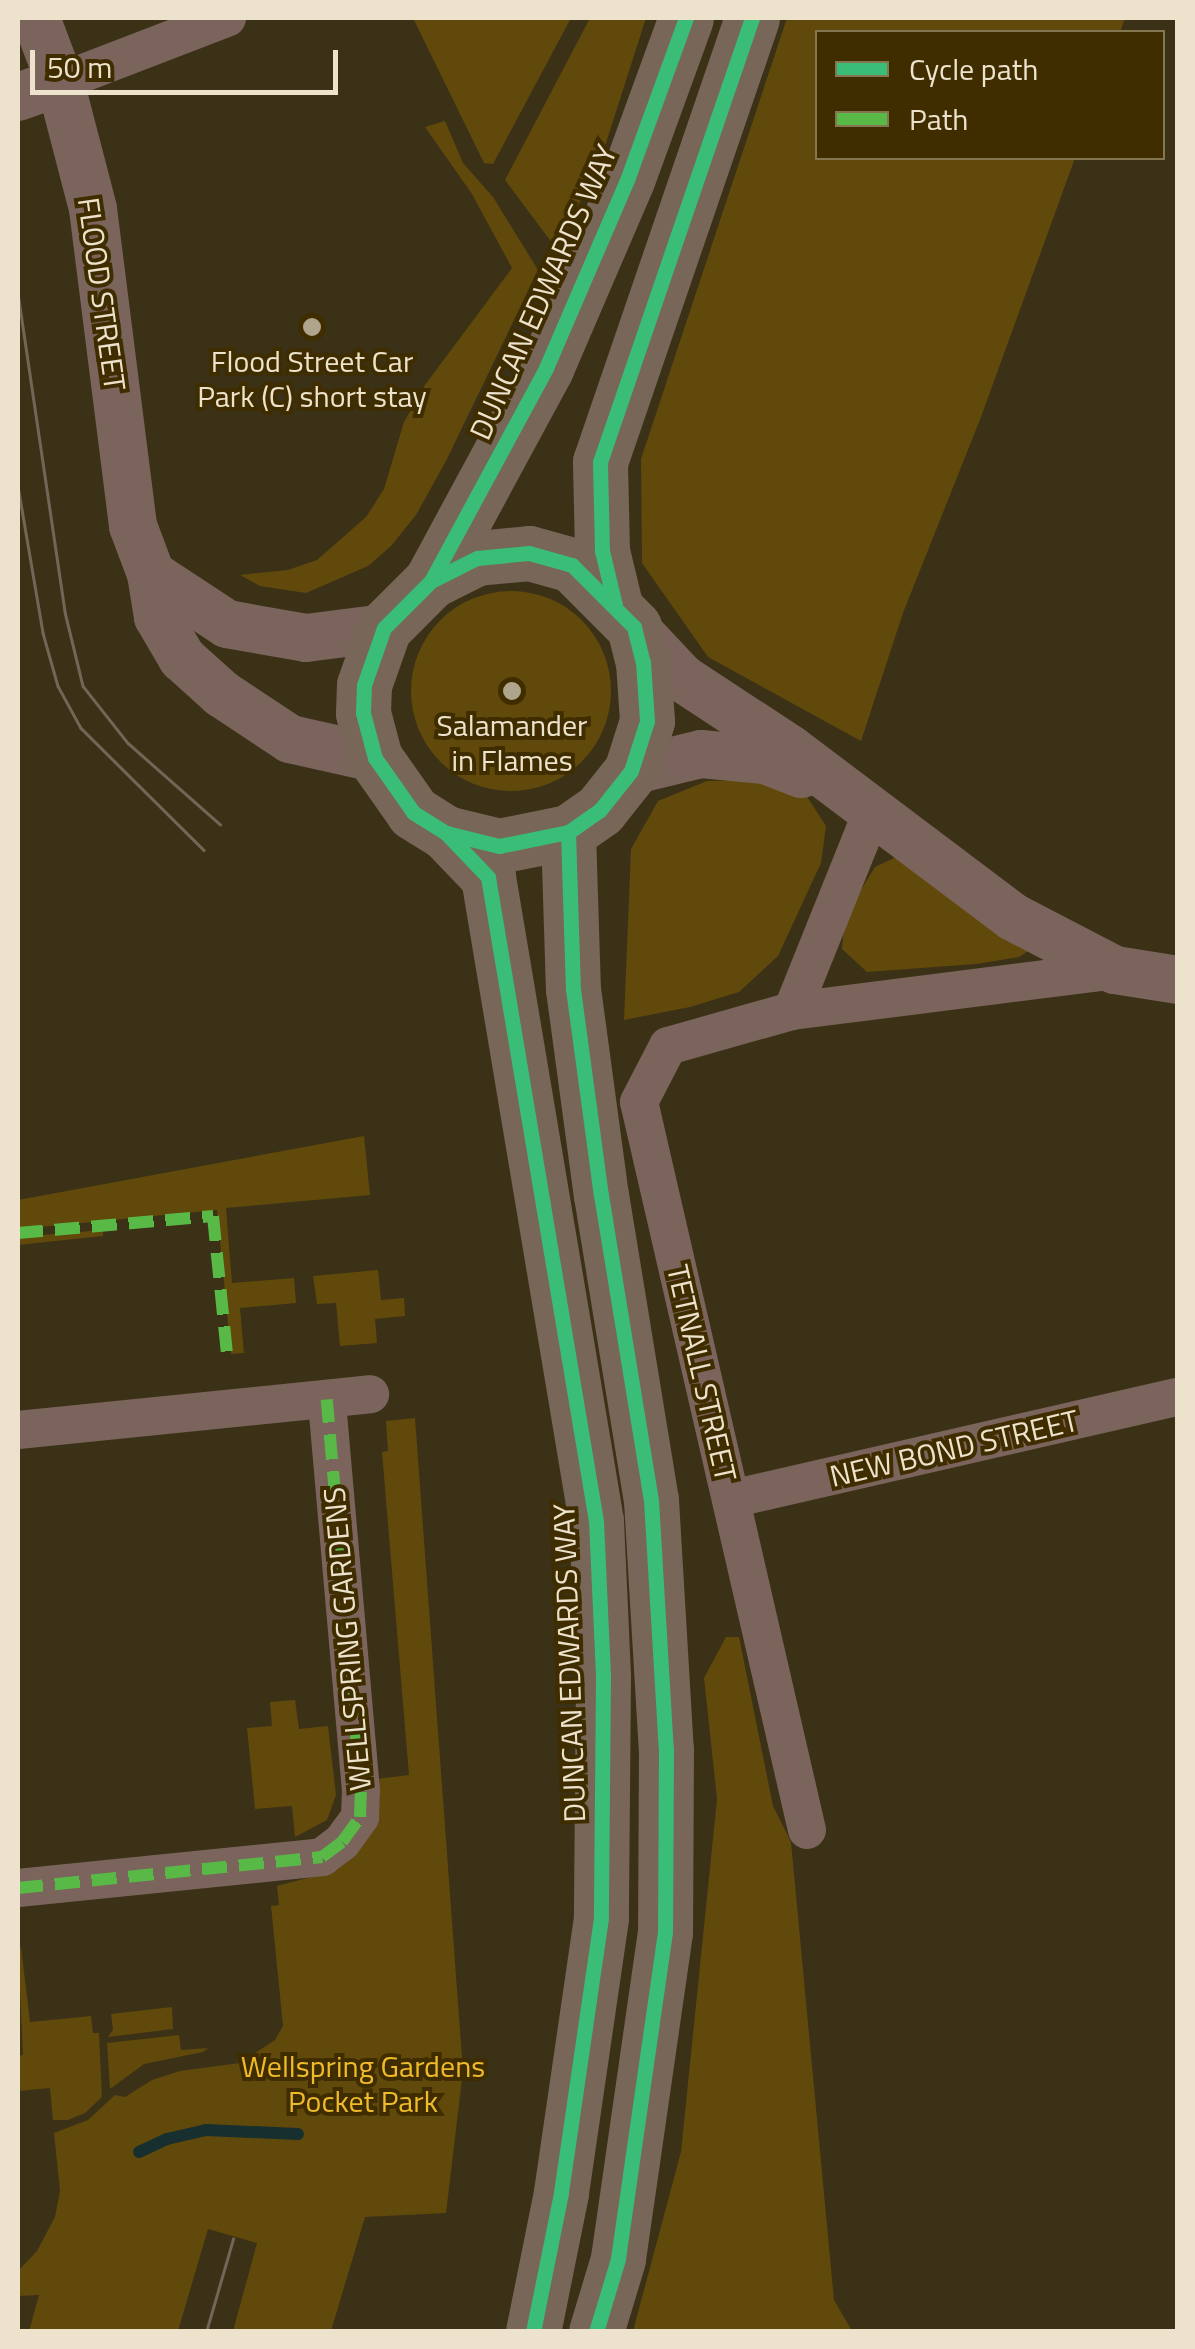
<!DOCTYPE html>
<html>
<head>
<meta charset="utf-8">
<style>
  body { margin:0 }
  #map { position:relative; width:1195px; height:2349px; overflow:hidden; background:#3b3117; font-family:"Titillium Web",sans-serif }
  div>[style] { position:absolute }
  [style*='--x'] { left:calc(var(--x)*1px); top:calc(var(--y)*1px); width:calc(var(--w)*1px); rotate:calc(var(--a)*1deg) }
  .green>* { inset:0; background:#60490b }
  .round { border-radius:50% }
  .stream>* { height:12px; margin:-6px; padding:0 6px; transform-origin:6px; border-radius:6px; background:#182f30 }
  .minor>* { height:38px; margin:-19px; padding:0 19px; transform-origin:19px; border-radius:19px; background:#7b645c }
  .tertiary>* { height:48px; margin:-24px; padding:0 24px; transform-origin:24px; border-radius:24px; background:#7b645c }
  .trunk>* { height:55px; margin:-27.5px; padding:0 27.5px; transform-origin:27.5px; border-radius:27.5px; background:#786658 }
  .tram>* { height:2.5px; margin:-1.25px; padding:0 1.25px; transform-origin:1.25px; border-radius:1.25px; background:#746657 }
  .quiet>* { height:12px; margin-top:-6px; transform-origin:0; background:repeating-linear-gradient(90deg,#58b947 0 25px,transparent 0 37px) }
  .cycleway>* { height:15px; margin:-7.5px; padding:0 7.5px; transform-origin:7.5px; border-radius:7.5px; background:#3abd76 }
  .dots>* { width:28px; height:28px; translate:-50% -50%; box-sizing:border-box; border:5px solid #3f2d00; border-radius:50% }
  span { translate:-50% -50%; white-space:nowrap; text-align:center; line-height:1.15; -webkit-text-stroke:8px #3f2d00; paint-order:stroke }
  .street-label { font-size:30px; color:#ede3cc }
  .poi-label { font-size:30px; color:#ede3cc }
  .park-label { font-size:30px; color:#f0bb2a }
  .frame { position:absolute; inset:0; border:20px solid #ede3cc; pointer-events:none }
  .legend { position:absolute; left:815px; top:30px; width:350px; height:130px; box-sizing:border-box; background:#3f2d00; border:2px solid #857652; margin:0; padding:12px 18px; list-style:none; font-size:30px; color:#ede3cc }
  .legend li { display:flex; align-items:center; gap:20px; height:50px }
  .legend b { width:50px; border:2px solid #857652 }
  .scale { position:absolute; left:30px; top:50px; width:308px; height:45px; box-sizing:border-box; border:5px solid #ede3cc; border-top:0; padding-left:12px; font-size:30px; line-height:35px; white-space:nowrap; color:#ede3cc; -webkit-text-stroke:8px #3f2d00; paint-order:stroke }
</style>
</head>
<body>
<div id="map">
  <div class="green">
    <i style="clip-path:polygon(413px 18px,571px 18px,493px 164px,484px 163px)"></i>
    <i style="clip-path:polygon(590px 18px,646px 18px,605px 146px,558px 251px,505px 180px)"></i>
    <i style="clip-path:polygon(787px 18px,1125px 18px,1120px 32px,818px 32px,818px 158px,1075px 158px,981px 417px,903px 613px,861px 741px,708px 657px,642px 563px,641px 459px)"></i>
    <i style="clip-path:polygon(445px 121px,463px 163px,493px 197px,538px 270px,447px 459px,416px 515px,391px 546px,368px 566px,306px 593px,260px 586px,240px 575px,288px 570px,317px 560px,366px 517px,384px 489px,404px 422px,425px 385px,512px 268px,472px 194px,425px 127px)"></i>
    <i class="round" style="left:411px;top:591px;width:200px;height:200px"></i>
    <i style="clip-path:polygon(748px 780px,806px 795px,826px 826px,821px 863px,778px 956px,739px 992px,690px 1007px,624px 1020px,631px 849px,658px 801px,707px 781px)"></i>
    <i style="clip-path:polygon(896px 857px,1031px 949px,1019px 957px,976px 964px,867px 972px,842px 949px,845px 916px,875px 867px)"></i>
    <i style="clip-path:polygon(364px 1136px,370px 1195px,226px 1208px,232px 1283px,294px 1278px,296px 1303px,240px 1308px,244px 1353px,231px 1354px,217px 1210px,18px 1229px,18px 1200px)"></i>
    <i style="clip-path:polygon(103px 1230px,103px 1236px,18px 1245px,18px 1237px)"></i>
    <i style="clip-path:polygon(378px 1270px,381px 1300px,404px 1298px,405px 1316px,375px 1319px,377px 1343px,340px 1346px,336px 1303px,317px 1304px,313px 1276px)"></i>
    <i style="clip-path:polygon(415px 1418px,463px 2071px,446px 2213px,365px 2217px,331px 2331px,233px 2331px,257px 2243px,208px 2229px,178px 2331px,29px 2331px,39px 2295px,18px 2296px,18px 2271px,37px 2251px,55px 2217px,60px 2191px,54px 2133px,88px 2120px,115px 2095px,125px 2097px,152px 2080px,180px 2071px,240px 2063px,275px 2040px,283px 2026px,271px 1906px,279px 1905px,277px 1886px,334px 1871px,377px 1779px,409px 1775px,382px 1452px,388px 1451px,386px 1421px)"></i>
    <i style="clip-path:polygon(726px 1637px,739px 1637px,773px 1806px,791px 1842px,834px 2300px,852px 2331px,633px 2331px,681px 2152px,717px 1799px,704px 1678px)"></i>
    <i style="clip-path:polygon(295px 1700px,299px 1729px,328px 1726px,336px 1795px,327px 1820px,295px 1837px,292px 1806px,255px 1809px,247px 1728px,272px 1726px,270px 1702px)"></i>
    <i style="clip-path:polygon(21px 1947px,30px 2022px,91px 2016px,93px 2033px,99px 2033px,102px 2097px,85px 2113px,68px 2120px,53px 2120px,50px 2088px,19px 2091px,18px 2056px,23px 2055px,18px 1948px)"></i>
    <i style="clip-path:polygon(172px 2007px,173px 2029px,108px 2037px,113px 2030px,111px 2014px)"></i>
    <i style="clip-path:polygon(179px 2035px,181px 2050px,208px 2048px,203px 2052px,144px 2064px,110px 2089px,107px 2043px)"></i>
  </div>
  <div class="stream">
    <i style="--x:139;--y:2152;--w:31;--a:-25"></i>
    <i style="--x:167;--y:2139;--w:40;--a:-13"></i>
    <i style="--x:206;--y:2130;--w:92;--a:2.5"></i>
  </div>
  <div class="minor">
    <i style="--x:60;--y:82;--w:179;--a:-21"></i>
    <i style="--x:792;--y:1011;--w:217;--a:-68.1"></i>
    <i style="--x:18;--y:1430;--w:354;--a:-5.8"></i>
    <i style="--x:731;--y:1499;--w:458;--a:-12.9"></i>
    <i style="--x:807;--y:1830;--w:747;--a:-102.99"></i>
    <i style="--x:639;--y:1102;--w:63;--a:-62.6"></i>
    <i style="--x:668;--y:1046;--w:129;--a:-15.8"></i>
    <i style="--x:792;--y:1011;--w:326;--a:-7.2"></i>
    <i style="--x:18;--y:1888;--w:306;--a:-5.8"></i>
    <i style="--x:322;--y:1857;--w:25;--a:-37"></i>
    <i style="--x:342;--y:1842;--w:31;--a:-54"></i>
    <i style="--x:360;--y:1817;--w:26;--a:-88"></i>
    <i style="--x:361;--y:1791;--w:393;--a:-95"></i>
  </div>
  <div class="tertiary">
    <i style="--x:36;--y:18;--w:68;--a:69.4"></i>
    <i style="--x:60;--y:82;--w:131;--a:75.4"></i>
    <i style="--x:93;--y:209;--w:320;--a:82.8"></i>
    <i style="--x:133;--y:526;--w:51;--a:69.4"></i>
    <i style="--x:151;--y:574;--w:44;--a:80.8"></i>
    <i style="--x:158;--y:617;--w:48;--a:59.7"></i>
    <i style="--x:182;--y:658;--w:54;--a:42"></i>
    <i style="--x:222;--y:694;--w:82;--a:33.5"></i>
    <i style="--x:290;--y:739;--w:87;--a:12.6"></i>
    <i style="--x:18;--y:97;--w:45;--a:-19.7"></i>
    <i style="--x:151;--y:574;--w:91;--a:33.3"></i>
    <i style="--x:227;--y:624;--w:80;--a:10"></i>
    <i style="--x:306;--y:638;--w:79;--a:-7.3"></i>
    <i style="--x:634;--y:627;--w:70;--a:46.7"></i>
    <i style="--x:682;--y:678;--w:129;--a:33.3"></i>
    <i style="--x:790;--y:749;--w:279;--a:37"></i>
    <i style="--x:1013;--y:917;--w:115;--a:27.5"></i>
    <i style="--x:1115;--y:970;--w:64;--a:9"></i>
    <i style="--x:631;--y:771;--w:72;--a:-13.7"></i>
    <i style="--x:701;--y:754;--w:64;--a:5.4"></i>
    <i style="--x:765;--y:760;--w:39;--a:21"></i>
  </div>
  <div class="trunk">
    <i style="--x:529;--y:553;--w:45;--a:15.6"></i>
    <i style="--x:572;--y:565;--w:88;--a:45"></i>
    <i style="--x:634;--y:627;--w:36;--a:76"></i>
    <i style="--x:643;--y:662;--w:59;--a:86.1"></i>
    <i style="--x:647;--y:721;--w:52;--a:107.7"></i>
    <i style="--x:631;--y:771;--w:50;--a:128.5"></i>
    <i style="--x:600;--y:810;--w:39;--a:145"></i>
    <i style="--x:568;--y:832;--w:70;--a:168.5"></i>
    <i style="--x:499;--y:846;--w:55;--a:-166.2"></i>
    <i style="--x:446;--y:833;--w:39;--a:-148"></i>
    <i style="--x:413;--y:812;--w:66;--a:-125.1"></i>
    <i style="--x:375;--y:758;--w:47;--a:-104.9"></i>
    <i style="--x:363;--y:713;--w:28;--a:-88"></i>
    <i style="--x:364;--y:685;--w:60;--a:-70.7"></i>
    <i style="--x:384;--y:628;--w:66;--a:-45"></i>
    <i style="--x:431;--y:581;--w:51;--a:-26.6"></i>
    <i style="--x:477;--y:558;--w:52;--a:-5.5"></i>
    <i style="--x:431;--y:581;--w:242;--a:-61.6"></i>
    <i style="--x:546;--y:368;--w:205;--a:-66.7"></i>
    <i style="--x:627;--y:180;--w:172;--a:-70"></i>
    <i style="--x:615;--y:605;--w:56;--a:-103.5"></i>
    <i style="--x:602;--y:551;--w:89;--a:-91.3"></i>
    <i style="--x:600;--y:462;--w:469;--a:-71.1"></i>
    <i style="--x:568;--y:832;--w:157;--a:88.2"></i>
    <i style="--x:573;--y:989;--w:208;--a:82.3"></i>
    <i style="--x:601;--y:1195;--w:309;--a:80.7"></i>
    <i style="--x:651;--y:1500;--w:249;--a:86.6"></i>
    <i style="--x:666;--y:1749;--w:183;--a:90.3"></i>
    <i style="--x:665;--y:1932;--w:330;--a:98.2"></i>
    <i style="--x:618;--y:2259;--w:76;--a:106.8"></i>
    <i style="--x:446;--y:833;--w:61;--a:46.3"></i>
    <i style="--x:488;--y:877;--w:653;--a:80.48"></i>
    <i style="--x:596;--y:1521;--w:155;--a:87.4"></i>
    <i style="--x:603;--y:1676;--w:242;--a:90.5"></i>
    <i style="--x:601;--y:1918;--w:278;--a:98.3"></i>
    <i style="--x:561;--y:2193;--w:142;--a:101.4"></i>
  </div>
  <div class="tram">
    <i style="--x:18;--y:293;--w:322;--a:81.6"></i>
    <i style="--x:65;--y:612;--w:76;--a:76.3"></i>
    <i style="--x:83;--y:686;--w:73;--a:51.7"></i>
    <i style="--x:128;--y:743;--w:123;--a:41.4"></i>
    <i style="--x:18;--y:486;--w:149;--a:80.3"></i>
    <i style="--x:43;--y:633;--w:55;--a:74.2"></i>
    <i style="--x:58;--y:686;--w:48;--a:61.3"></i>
    <i style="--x:81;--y:728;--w:173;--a:44.8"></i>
    <i style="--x:206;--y:2332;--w:97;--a:-73.8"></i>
  </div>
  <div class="quiet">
    <i style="--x:18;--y:1233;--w:196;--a:-5"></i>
    <i style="--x:213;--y:1216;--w:140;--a:84.2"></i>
    <i style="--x:18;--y:1888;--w:306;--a:-5.8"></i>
    <i style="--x:322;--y:1857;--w:25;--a:-37"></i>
    <i style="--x:342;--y:1842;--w:31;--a:-54"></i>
    <i style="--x:360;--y:1817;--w:26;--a:-88"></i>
    <i style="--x:361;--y:1791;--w:393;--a:-95"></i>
  </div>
  <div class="cycleway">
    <i style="--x:529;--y:553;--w:45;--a:15.6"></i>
    <i style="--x:572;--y:565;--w:88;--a:45"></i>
    <i style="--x:634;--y:627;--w:36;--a:76"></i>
    <i style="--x:643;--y:662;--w:59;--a:86.1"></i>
    <i style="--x:647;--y:721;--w:52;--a:107.7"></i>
    <i style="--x:631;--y:771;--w:50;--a:128.5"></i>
    <i style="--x:600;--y:810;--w:39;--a:145"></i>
    <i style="--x:568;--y:832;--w:70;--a:168.5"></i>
    <i style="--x:499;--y:846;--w:55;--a:-166.2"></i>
    <i style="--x:446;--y:833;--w:39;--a:-148"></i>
    <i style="--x:413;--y:812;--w:66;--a:-125.1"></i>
    <i style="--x:375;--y:758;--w:47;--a:-104.9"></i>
    <i style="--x:363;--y:713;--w:28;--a:-88"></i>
    <i style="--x:364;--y:685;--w:60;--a:-70.7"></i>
    <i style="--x:384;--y:628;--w:66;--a:-45"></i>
    <i style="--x:431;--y:581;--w:51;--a:-26.6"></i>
    <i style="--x:477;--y:558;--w:52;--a:-5.5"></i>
    <i style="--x:431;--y:581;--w:242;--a:-61.6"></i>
    <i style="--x:546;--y:368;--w:205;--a:-66.7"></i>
    <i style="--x:627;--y:180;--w:172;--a:-70"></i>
    <i style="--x:615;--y:605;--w:56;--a:-103.5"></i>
    <i style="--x:602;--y:551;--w:89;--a:-91.3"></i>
    <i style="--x:600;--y:462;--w:469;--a:-71.1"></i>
    <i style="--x:568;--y:832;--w:157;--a:88.2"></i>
    <i style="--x:573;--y:989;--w:208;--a:82.3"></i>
    <i style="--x:601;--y:1195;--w:309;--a:80.7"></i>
    <i style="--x:651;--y:1500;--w:249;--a:86.6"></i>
    <i style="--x:666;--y:1749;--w:183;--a:90.3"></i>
    <i style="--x:665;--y:1932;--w:330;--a:98.2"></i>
    <i style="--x:618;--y:2259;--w:76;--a:106.8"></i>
    <i style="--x:446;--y:833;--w:61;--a:46.3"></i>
    <i style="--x:488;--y:877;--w:653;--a:80.48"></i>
    <i style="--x:596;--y:1521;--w:155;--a:87.4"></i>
    <i style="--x:603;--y:1676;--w:242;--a:90.5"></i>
    <i style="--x:601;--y:1918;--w:278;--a:98.3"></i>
    <i style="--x:561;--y:2193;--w:142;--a:101.4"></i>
  </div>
  <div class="dots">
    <i style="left:312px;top:327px;background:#afa58d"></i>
    <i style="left:512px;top:691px;background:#afa58d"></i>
  </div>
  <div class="street-label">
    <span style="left:543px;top:292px;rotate:-66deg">DUNCAN EDWARDS WAY</span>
    <span style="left:102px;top:294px;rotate:82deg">FLOOD STREET</span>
    <span style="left:702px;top:1373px;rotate:77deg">TETNALL STREET</span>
    <span style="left:954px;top:1448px;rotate:-13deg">NEW BOND STREET</span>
    <span style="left:347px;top:1639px;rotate:-95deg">WELLSPRING GARDENS</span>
    <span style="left:569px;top:1663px;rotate:-92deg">DUNCAN EDWARDS WAY</span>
  </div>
  <div class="poi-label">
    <span style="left:312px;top:378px">Flood Street Car<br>Park (C) short stay</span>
    <span style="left:512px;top:742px">Salamander<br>in Flames</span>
  </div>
  <div class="park-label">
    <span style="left:363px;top:2083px">Wellspring Gardens<br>Pocket Park</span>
  </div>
  <div class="frame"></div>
  <ul class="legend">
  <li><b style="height:12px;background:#3abd76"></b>Cycle path</li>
  <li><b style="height:12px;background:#58b947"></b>Path</li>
  </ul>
  <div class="scale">50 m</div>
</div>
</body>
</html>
